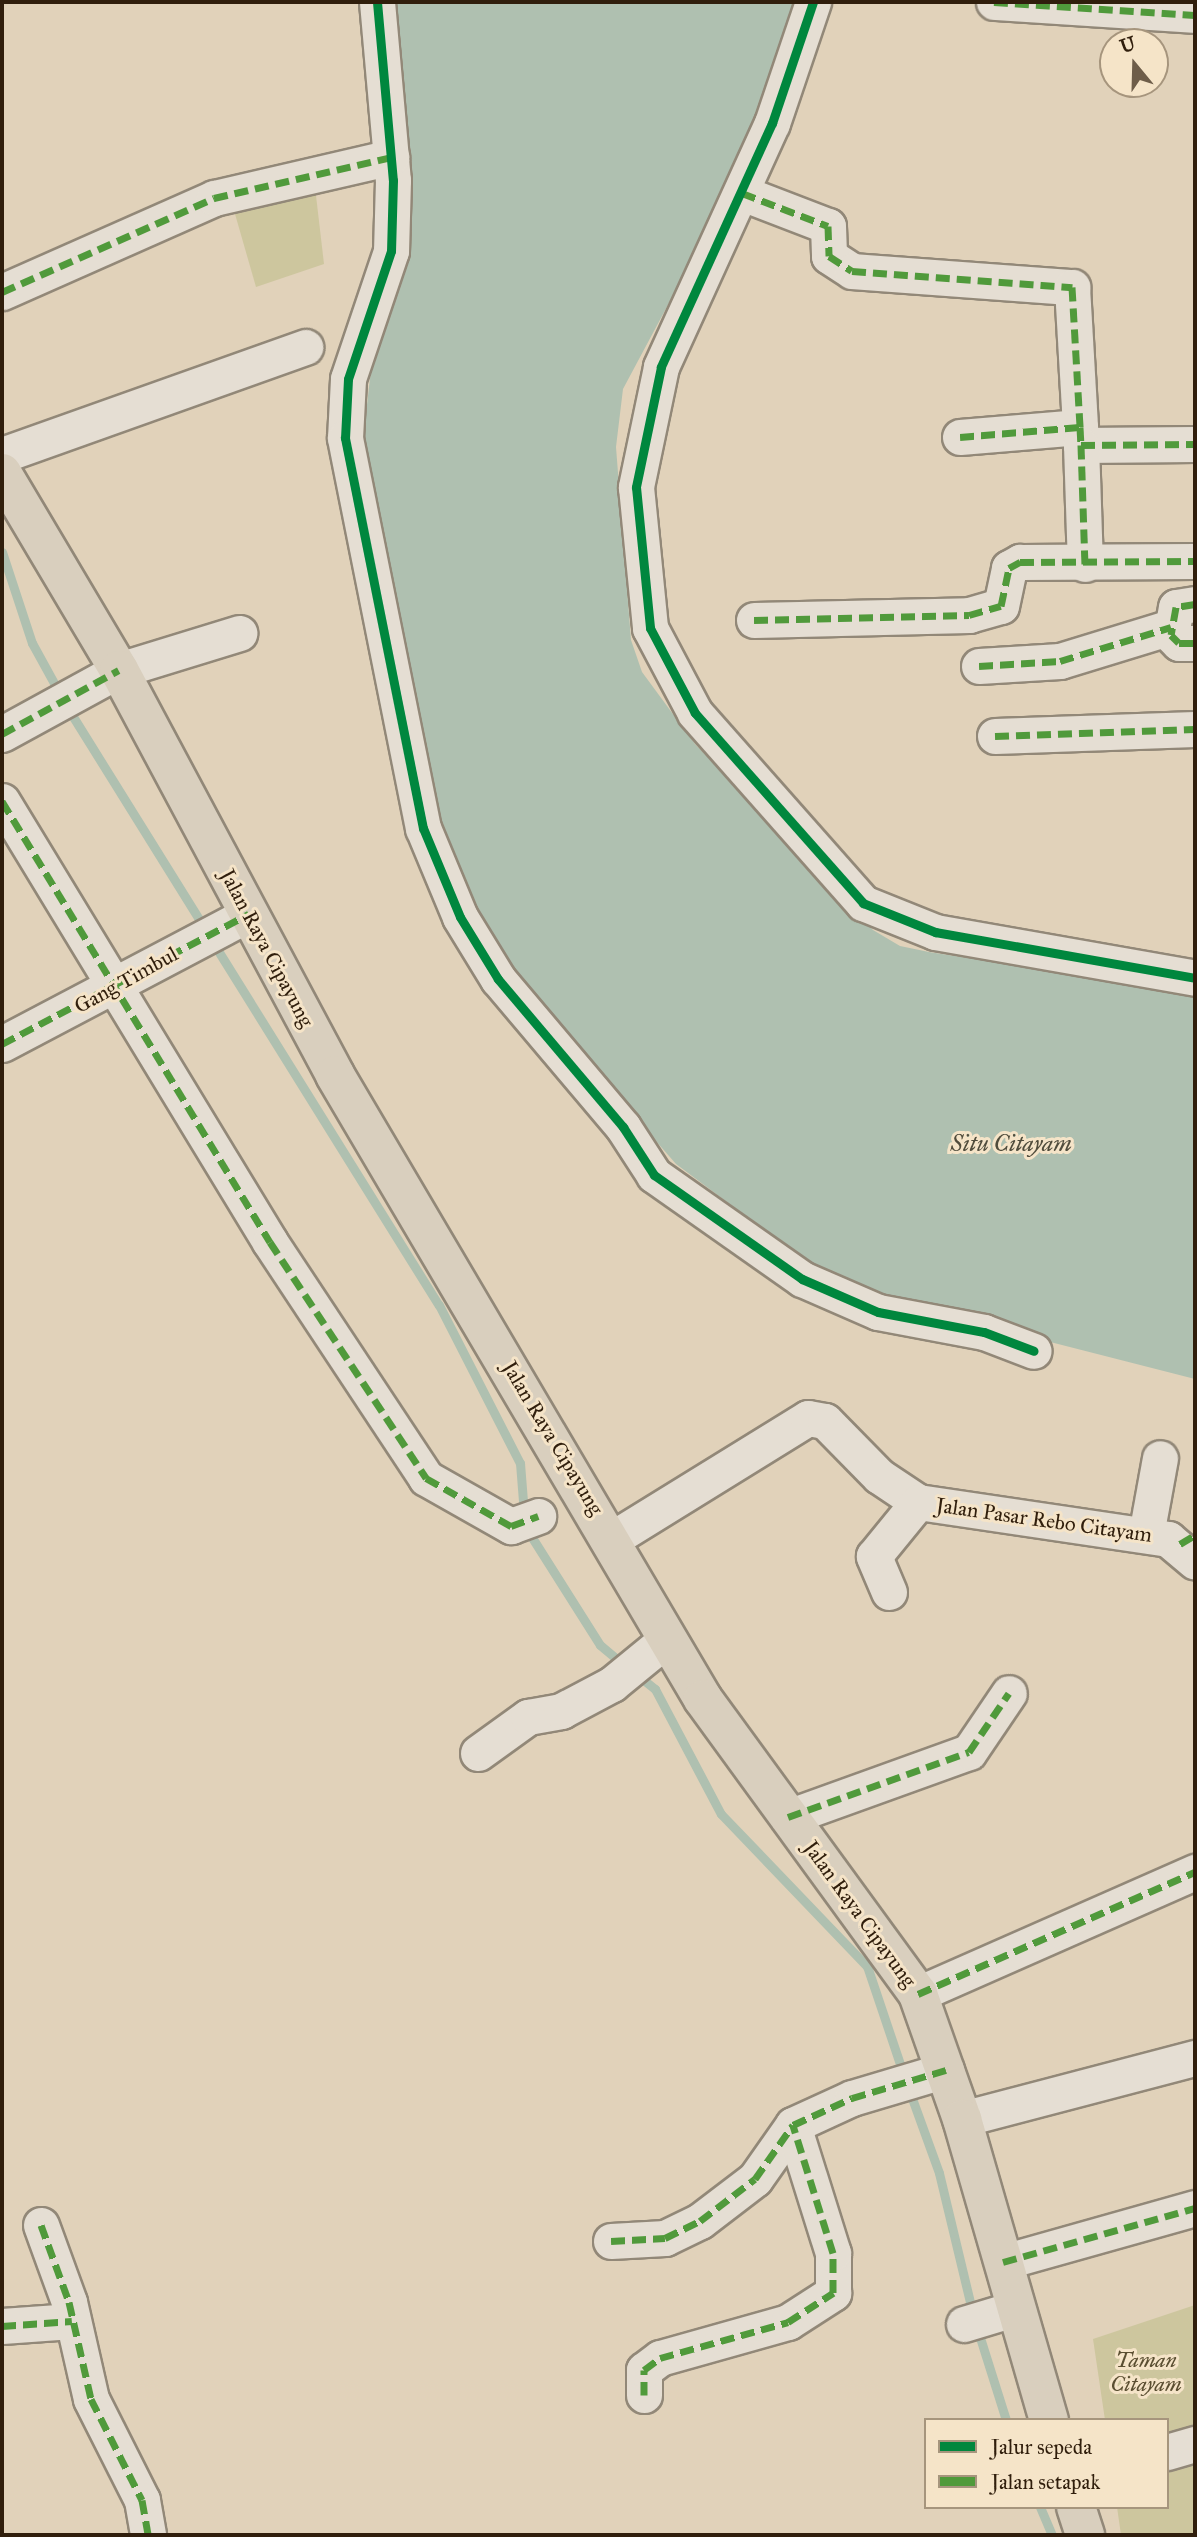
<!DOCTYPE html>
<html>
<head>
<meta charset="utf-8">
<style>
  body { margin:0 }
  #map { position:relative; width:1197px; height:2537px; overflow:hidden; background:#e1d2ba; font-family:"IM FELL Great Primer",serif }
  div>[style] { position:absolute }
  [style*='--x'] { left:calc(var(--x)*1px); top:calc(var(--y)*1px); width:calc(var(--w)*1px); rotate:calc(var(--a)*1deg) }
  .green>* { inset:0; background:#cdc69e }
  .water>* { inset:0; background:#afc0b0 }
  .stream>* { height:9px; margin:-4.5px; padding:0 4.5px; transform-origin:4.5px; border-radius:4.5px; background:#afc0b0 }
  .roads { filter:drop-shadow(2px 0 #928878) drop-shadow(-2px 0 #928878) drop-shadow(0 2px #928878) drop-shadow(0 -2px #928878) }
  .minor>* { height:35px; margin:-17.5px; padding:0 17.5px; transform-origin:17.5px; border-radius:17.5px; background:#e5ded3 }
  .major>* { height:38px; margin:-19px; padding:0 19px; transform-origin:19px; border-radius:19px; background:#d9cfbe }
  .quiet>* { height:7px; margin-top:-3.5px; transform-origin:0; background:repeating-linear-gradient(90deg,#509a3b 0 14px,transparent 0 21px) }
  .cycleway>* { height:9px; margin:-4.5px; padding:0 4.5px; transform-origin:4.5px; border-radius:4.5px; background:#00873e }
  span { translate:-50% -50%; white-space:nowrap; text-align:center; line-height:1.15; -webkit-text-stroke:6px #f5e4c8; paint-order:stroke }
  .street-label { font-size:21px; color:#301e0c }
  .park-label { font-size:21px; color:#5a4e31; font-style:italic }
  .water-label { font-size:23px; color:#504c3c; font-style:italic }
  .frame { position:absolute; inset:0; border:4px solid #301e0c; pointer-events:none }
  .legend { position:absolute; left:924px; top:2418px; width:245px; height:91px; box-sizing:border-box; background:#f5e4c8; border:2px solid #a6957d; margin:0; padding:9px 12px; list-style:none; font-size:21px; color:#301e0c }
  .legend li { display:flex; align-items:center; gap:14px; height:35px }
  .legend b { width:35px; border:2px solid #a6957d }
  .north { position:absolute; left:1099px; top:28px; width:70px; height:70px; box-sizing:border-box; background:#f5e4c8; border:2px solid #a6957d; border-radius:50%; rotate:341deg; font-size:19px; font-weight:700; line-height:28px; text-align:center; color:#301e0c }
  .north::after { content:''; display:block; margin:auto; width:24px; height:32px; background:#6e5d49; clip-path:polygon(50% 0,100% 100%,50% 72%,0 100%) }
</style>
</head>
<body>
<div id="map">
  <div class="green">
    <i style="clip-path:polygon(315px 187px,324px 264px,256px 287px,233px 207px)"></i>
    <i style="clip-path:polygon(1195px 2305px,1195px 2535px,1121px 2535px,1117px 2507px,1167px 2507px,1167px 2420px,1105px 2420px,1093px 2339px)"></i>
  </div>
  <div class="water">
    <i style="clip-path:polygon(396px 2px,804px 2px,709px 228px,623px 389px,616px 447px,631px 640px,642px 672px,695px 744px,873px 930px,900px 946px,929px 952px,1195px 993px,1195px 1379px,843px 1289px,676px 1164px,515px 980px,475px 912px,438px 827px,361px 457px,400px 117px)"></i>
  </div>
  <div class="stream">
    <i style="--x:2;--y:552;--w:96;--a:71.8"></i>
    <i style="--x:32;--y:643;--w:58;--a:61.2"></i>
    <i style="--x:67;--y:707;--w:261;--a:58.1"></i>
    <i style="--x:212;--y:941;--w:429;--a:58.1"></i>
    <i style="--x:439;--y:1305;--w:178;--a:62.9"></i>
    <i style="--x:520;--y:1463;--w:51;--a:85.5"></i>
    <i style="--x:526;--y:1528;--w:138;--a:57.7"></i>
    <i style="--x:600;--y:1645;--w:31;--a:40"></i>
    <i style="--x:635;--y:1673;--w:26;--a:39"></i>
    <i style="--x:655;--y:1689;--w:141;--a:62.2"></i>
    <i style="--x:721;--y:1814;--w:211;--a:46.2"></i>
    <i style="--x:867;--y:1966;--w:116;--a:71.4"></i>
    <i style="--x:909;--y:2090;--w:88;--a:70.1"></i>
    <i style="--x:939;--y:2173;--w:146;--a:76.5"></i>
    <i style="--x:977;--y:2328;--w:96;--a:72.5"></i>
    <i style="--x:1040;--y:2507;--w:30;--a:67"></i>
  </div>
  <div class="roads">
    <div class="minor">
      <i style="--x:377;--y:2;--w:179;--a:84.9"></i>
      <i style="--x:393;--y:180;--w:71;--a:91.6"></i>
      <i style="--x:391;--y:251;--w:135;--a:108.6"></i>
      <i style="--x:348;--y:379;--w:59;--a:92.9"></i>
      <i style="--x:345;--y:438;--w:398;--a:78.7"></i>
      <i style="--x:423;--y:828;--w:96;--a:67.4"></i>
      <i style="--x:460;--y:917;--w:73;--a:58.5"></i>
      <i style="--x:498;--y:979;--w:194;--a:49.8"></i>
      <i style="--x:623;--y:1127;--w:57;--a:57.1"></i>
      <i style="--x:654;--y:1175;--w:181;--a:35.1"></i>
      <i style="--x:802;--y:1279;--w:83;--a:23.5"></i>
      <i style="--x:878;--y:1312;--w:108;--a:10.7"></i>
      <i style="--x:984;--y:1332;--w:53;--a:20.8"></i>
      <i style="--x:813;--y:2;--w:128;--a:108.7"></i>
      <i style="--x:772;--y:123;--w:268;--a:114.5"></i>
      <i style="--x:661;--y:367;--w:123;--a:101.8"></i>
      <i style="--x:636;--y:487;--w:142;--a:84.3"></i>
      <i style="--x:650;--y:628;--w:96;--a:62.1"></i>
      <i style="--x:695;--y:713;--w:254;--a:48.5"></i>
      <i style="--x:863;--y:903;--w:78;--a:21.9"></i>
      <i style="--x:935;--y:932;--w:264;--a:10"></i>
      <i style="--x:994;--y:2;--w:201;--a:3.7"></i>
      <i style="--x:742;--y:193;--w:92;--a:21"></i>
      <i style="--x:828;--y:226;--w:30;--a:88"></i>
      <i style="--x:829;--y:256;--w:27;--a:33"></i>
      <i style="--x:852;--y:271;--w:221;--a:4.2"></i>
      <i style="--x:1072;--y:287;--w:140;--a:86.7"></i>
      <i style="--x:2;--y:292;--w:232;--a:-23.9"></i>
      <i style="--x:214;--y:198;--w:182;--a:-13"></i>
      <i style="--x:960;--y:437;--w:120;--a:-4.8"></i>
      <i style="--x:1080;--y:427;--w:18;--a:87"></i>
      <i style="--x:1081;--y:445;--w:114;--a:-0.5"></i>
      <i style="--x:1081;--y:445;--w:119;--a:88.1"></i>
      <i style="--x:2;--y:455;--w:322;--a:-19.6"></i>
      <i style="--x:1195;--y:604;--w:19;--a:171"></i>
      <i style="--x:1176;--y:607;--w:28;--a:100"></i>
      <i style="--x:1171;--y:635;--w:11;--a:45"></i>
      <i style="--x:1179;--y:643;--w:16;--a:0"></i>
      <i style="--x:754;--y:620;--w:215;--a:-1.3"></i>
      <i style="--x:969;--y:615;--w:33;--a:-16"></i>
      <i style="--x:1001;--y:606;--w:39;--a:-78"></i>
      <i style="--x:1009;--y:568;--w:13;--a:-29"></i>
      <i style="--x:1020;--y:562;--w:175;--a:-0.3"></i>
      <i style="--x:979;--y:666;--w:81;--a:-3.5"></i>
      <i style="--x:1060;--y:661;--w:116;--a:-17"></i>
      <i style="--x:2;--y:734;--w:133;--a:-28.7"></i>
      <i style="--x:119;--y:670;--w:126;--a:-17.1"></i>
      <i style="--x:995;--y:736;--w:200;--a:-2"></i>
      <i style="--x:2;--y:801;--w:516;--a:58.71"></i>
      <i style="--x:270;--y:1242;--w:283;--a:56.5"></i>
      <i style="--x:426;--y:1478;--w:98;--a:29.5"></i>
      <i style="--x:511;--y:1526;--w:29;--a:-20"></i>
      <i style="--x:2;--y:1044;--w:279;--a:-27.8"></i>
      <i style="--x:1146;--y:1535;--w:78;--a:-79.7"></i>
      <i style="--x:612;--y:1539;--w:230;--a:-31.7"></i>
      <i style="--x:808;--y:1418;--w:17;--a:10"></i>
      <i style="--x:825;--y:1421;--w:77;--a:45.5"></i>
      <i style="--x:879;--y:1476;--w:47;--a:33.7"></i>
      <i style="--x:918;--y:1502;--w:253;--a:8.4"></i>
      <i style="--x:1168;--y:1539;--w:35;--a:40"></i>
      <i style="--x:889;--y:1592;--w:39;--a:-113"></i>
      <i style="--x:874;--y:1556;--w:70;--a:-50.8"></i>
      <i style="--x:478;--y:1753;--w:62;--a:-35.8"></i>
      <i style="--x:528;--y:1717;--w:34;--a:-10"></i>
      <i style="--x:561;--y:1711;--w:58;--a:-27.9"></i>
      <i style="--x:612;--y:1684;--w:71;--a:-39.3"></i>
      <i style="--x:788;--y:1817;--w:192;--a:-19.8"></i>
      <i style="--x:969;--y:1752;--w:71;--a:-55.9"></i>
      <i style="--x:918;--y:1994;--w:303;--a:-23.8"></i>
      <i style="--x:962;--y:2119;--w:241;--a:-14.7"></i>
      <i style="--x:41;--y:2225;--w:82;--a:70"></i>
      <i style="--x:69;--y:2302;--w:99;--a:77.2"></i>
      <i style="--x:91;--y:2399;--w:113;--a:63.2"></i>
      <i style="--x:142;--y:2500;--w:36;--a:80"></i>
      <i style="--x:611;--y:2241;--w:54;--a:-3.2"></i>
      <i style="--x:665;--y:2238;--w:39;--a:-26"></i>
      <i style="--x:700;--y:2221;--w:69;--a:-37.4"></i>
      <i style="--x:755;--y:2179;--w:66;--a:-54.9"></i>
      <i style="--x:793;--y:2125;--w:65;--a:-24.6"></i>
      <i style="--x:852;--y:2098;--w:98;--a:-16.6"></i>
      <i style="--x:1003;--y:2262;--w:199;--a:-15.7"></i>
      <i style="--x:964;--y:2324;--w:55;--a:-16.8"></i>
      <i style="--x:2;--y:2326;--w:70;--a:-4.1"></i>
      <i style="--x:644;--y:2395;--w:25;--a:-90"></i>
      <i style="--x:644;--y:2370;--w:20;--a:-37"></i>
      <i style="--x:660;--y:2358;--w:133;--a:-15.7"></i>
      <i style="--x:788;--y:2322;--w:54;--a:-32.8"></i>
      <i style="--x:833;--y:2293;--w:40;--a:-90"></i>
      <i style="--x:833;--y:2253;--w:134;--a:-107.4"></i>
      <i style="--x:1167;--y:2452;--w:29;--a:-16"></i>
    </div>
    <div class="major">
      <i style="--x:2;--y:473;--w:229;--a:59.3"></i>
      <i style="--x:119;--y:670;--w:459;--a:61.9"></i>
      <i style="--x:335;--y:1075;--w:724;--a:59.47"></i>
      <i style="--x:703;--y:1699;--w:365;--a:53.9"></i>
      <i style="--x:918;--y:1994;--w:133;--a:70.6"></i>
      <i style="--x:962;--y:2119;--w:313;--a:73.9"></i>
      <i style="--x:1076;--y:2507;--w:29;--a:72"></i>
    </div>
  </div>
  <div class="quiet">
    <i style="--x:994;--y:2;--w:201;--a:3.7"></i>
    <i style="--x:742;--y:193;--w:92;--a:21"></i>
    <i style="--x:828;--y:226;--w:30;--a:88"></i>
    <i style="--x:829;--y:256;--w:27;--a:33"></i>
    <i style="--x:852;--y:271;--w:221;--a:4.2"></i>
    <i style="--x:1072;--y:287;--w:140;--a:86.7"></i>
    <i style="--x:2;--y:292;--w:232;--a:-23.9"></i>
    <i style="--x:214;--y:198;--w:182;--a:-13"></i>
    <i style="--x:960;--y:437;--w:120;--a:-4.8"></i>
    <i style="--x:1080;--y:427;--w:18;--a:87"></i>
    <i style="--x:1081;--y:445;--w:114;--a:-0.5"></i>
    <i style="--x:1081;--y:445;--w:119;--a:88.1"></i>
    <i style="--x:1195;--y:604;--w:19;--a:171"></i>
    <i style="--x:1176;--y:607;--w:28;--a:100"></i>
    <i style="--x:1171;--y:635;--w:11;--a:45"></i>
    <i style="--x:1179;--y:643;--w:16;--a:0"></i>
    <i style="--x:754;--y:620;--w:215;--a:-1.3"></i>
    <i style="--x:969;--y:615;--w:33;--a:-16"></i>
    <i style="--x:1001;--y:606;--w:39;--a:-78"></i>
    <i style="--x:1009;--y:568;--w:13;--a:-29"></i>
    <i style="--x:1020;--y:562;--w:175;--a:-0.3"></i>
    <i style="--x:979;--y:666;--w:81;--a:-3.5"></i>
    <i style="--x:1060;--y:661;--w:116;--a:-17"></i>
    <i style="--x:2;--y:734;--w:133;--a:-28.7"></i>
    <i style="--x:995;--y:736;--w:200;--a:-2"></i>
    <i style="--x:2;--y:801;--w:516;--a:58.71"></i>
    <i style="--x:270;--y:1242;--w:283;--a:56.5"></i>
    <i style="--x:426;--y:1478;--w:98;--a:29.5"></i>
    <i style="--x:511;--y:1526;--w:29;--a:-20"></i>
    <i style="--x:2;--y:1044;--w:279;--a:-27.8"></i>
    <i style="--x:1180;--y:1544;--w:17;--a:-31"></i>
    <i style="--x:788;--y:1817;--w:192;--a:-19.8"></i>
    <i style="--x:969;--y:1752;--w:71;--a:-55.9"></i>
    <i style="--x:918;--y:1994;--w:303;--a:-23.8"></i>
    <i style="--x:41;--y:2225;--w:82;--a:70"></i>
    <i style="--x:69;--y:2302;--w:99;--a:77.2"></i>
    <i style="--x:91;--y:2399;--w:113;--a:63.2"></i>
    <i style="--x:142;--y:2500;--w:36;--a:80"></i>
    <i style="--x:611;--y:2241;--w:54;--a:-3.2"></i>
    <i style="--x:665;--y:2238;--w:39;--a:-26"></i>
    <i style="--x:700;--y:2221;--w:69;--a:-37.4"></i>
    <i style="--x:755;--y:2179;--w:66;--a:-54.9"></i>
    <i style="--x:793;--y:2125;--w:65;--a:-24.6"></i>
    <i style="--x:852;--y:2098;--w:98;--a:-16.6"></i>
    <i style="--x:1003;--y:2262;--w:199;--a:-15.7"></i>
    <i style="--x:2;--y:2326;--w:70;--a:-4.1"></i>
    <i style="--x:644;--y:2395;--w:25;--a:-90"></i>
    <i style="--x:644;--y:2370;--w:20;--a:-37"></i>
    <i style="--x:660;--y:2358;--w:133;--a:-15.7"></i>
    <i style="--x:788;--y:2322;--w:54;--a:-32.8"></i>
    <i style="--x:833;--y:2293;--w:40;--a:-90"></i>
    <i style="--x:833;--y:2253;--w:134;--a:-107.4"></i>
  </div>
  <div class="cycleway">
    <i style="--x:377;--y:2;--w:179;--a:84.9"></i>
    <i style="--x:393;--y:180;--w:71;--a:91.6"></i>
    <i style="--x:391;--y:251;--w:135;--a:108.6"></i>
    <i style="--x:348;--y:379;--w:59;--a:92.9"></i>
    <i style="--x:345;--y:438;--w:398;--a:78.7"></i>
    <i style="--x:423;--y:828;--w:96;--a:67.4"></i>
    <i style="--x:460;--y:917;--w:73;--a:58.5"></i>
    <i style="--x:498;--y:979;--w:194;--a:49.8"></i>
    <i style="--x:623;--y:1127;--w:57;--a:57.1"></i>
    <i style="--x:654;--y:1175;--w:181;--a:35.1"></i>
    <i style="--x:802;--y:1279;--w:83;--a:23.5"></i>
    <i style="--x:878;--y:1312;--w:108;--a:10.7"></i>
    <i style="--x:984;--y:1332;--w:53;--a:20.8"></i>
    <i style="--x:813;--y:2;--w:128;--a:108.7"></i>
    <i style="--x:772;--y:123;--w:268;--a:114.5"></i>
    <i style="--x:661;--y:367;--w:123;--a:101.8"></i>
    <i style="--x:636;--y:487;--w:142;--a:84.3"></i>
    <i style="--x:650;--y:628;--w:96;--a:62.1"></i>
    <i style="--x:695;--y:713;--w:254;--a:48.5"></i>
    <i style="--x:863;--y:903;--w:78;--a:21.9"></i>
    <i style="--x:935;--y:932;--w:264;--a:10"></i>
  </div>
  <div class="street-label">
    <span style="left:267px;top:948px;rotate:62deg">Jalan Raya Cipayung</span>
    <span style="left:126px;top:980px;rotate:-29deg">Gang Timbul</span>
    <span style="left:553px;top:1438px;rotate:59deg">Jalan Raya Cipayung</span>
    <span style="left:1044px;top:1520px;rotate:8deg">Jalan Pasar Rebo Citayam</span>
    <span style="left:860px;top:1914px;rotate:54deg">Jalan Raya Cipayung</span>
  </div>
  <div class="park-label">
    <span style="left:1146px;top:2372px">Taman<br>Citayam</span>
  </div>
  <div class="water-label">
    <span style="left:1011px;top:1143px">Situ Citayam</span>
  </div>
  <div class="frame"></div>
  <ul class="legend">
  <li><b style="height:9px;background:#00873e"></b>Jalur sepeda</li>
  <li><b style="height:9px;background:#509a3b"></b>Jalan setapak</li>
  </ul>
  <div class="north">U</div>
</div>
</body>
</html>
